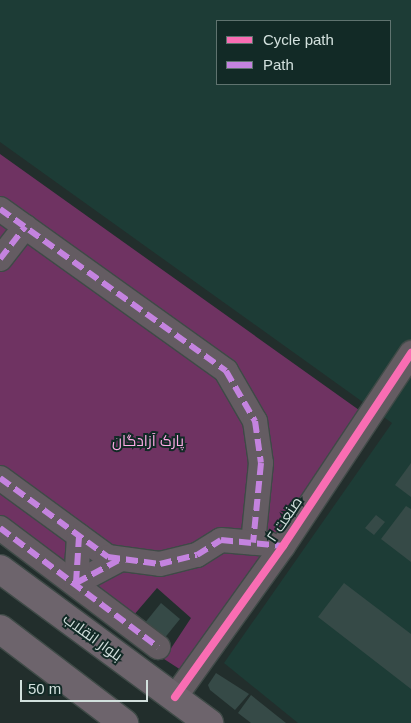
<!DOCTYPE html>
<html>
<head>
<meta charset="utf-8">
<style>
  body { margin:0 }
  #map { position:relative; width:411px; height:723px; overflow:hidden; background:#222e2c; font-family:Arial,Cairo,sans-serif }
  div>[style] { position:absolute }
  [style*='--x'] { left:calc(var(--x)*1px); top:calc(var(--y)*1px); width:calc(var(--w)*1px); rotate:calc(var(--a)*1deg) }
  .built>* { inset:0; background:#1d3c36 }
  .green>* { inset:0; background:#6f3362 }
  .building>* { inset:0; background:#364a47 }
  .roads { filter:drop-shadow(1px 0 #3f4a47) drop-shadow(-1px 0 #3f4a47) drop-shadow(0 1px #3f4a47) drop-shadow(0 -1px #3f4a47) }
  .minor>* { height:24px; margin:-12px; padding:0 12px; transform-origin:12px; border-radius:12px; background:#645c62 }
  .major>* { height:28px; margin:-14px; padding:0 14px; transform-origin:14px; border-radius:14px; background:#6d646c }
  .quiet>* { height:6px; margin-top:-3px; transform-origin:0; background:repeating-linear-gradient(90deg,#c483df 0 12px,transparent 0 18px) }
  .cycleway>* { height:8px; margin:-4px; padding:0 4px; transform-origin:4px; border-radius:4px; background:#f96db3 }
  span { translate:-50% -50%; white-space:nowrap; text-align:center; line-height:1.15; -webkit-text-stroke:4px #122a26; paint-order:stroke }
  .park-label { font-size:15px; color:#fdaae5 }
  .street-label { font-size:15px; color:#d2e0dd }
  .legend { position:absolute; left:216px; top:20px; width:175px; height:65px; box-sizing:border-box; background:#122a26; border:1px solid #5f736f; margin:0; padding:6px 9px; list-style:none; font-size:15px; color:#d2e0dd }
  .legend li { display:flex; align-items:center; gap:10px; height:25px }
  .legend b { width:25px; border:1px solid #5f736f }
  .scale { position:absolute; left:20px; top:680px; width:128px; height:22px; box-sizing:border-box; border:2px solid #d2e0dd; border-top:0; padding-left:6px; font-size:15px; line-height:18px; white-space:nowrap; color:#d2e0dd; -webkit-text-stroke:4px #122a26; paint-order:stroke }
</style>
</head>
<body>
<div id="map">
  <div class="built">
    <i style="clip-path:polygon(evenodd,0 0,411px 0,411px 723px,298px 723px,224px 663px,392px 423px,0 142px,0 0,217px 21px,390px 21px,390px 84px,217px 84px,217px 21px)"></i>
  </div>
  <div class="green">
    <i style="clip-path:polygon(0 154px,359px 410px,203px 645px,181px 670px,164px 659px,191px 618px,157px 588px,133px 616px,0 518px)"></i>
  </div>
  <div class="building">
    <i style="clip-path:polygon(411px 463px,411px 497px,395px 485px)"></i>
    <i style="clip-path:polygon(406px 506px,411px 509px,411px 562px,381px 539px)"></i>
    <i style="clip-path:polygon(376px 515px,385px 522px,374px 535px,365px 528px)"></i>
    <i style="clip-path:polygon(344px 583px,411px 634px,411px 689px,318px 617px)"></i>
    <i style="clip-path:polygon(161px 603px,180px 619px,163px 640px,144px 624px)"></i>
    <i style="clip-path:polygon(216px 673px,249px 694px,235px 710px,210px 690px,208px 685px)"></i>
    <i style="clip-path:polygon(251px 695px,286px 723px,251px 723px,238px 713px)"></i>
  </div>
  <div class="roads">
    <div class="minor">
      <i style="--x:0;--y:209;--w:278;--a:35.6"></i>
      <i style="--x:226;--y:371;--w:58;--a:59.9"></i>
      <i style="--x:255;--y:421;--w:42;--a:81.9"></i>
      <i style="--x:261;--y:463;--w:80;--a:95.7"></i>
      <i style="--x:0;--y:259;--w:41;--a:-52"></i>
      <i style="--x:0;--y:478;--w:134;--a:36.2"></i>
      <i style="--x:108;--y:557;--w:52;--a:7.7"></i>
      <i style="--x:160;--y:564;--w:38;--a:-14"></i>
      <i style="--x:197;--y:555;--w:28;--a:-32"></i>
      <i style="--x:221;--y:540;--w:48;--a:4.8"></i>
      <i style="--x:0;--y:528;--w:198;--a:37"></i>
      <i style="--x:76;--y:583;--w:51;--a:-28.1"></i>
      <i style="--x:76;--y:583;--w:47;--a:-86.3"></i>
      <i style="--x:175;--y:697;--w:186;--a:-54.4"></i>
      <i style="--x:283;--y:546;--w:232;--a:-56.4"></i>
    </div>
    <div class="major">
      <i style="--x:0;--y:569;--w:260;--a:36.4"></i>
      <i style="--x:0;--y:629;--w:156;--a:37.2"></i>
    </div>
  </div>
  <div class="quiet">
    <i style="--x:0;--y:209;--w:278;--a:35.6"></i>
    <i style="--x:226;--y:371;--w:58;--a:59.9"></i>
    <i style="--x:255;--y:421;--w:42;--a:81.9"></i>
    <i style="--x:261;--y:463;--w:80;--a:95.7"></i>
    <i style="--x:0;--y:259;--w:41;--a:-52"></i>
    <i style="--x:0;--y:478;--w:134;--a:36.2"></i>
    <i style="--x:108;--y:557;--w:52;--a:7.7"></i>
    <i style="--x:160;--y:564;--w:38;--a:-14"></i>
    <i style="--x:197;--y:555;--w:28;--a:-32"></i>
    <i style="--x:221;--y:540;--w:62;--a:5.5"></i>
    <i style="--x:0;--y:528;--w:198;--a:37"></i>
    <i style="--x:76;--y:583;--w:51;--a:-28.1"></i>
    <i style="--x:76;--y:583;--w:47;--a:-86.3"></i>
  </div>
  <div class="cycleway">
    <i style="--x:175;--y:697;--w:186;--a:-54.4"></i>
    <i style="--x:283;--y:546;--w:232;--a:-56.4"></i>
  </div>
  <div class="park-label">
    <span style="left:148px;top:441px">پارک آزادگان</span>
  </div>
  <div class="street-label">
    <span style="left:284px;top:519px;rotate:-56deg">صنعت ۲</span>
    <span style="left:93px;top:637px;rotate:36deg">بلوار انقلاب</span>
  </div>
  <ul class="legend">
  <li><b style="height:6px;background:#f96db3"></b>Cycle path</li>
  <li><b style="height:6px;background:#c483df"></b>Path</li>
  </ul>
  <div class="scale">50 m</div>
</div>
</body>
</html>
